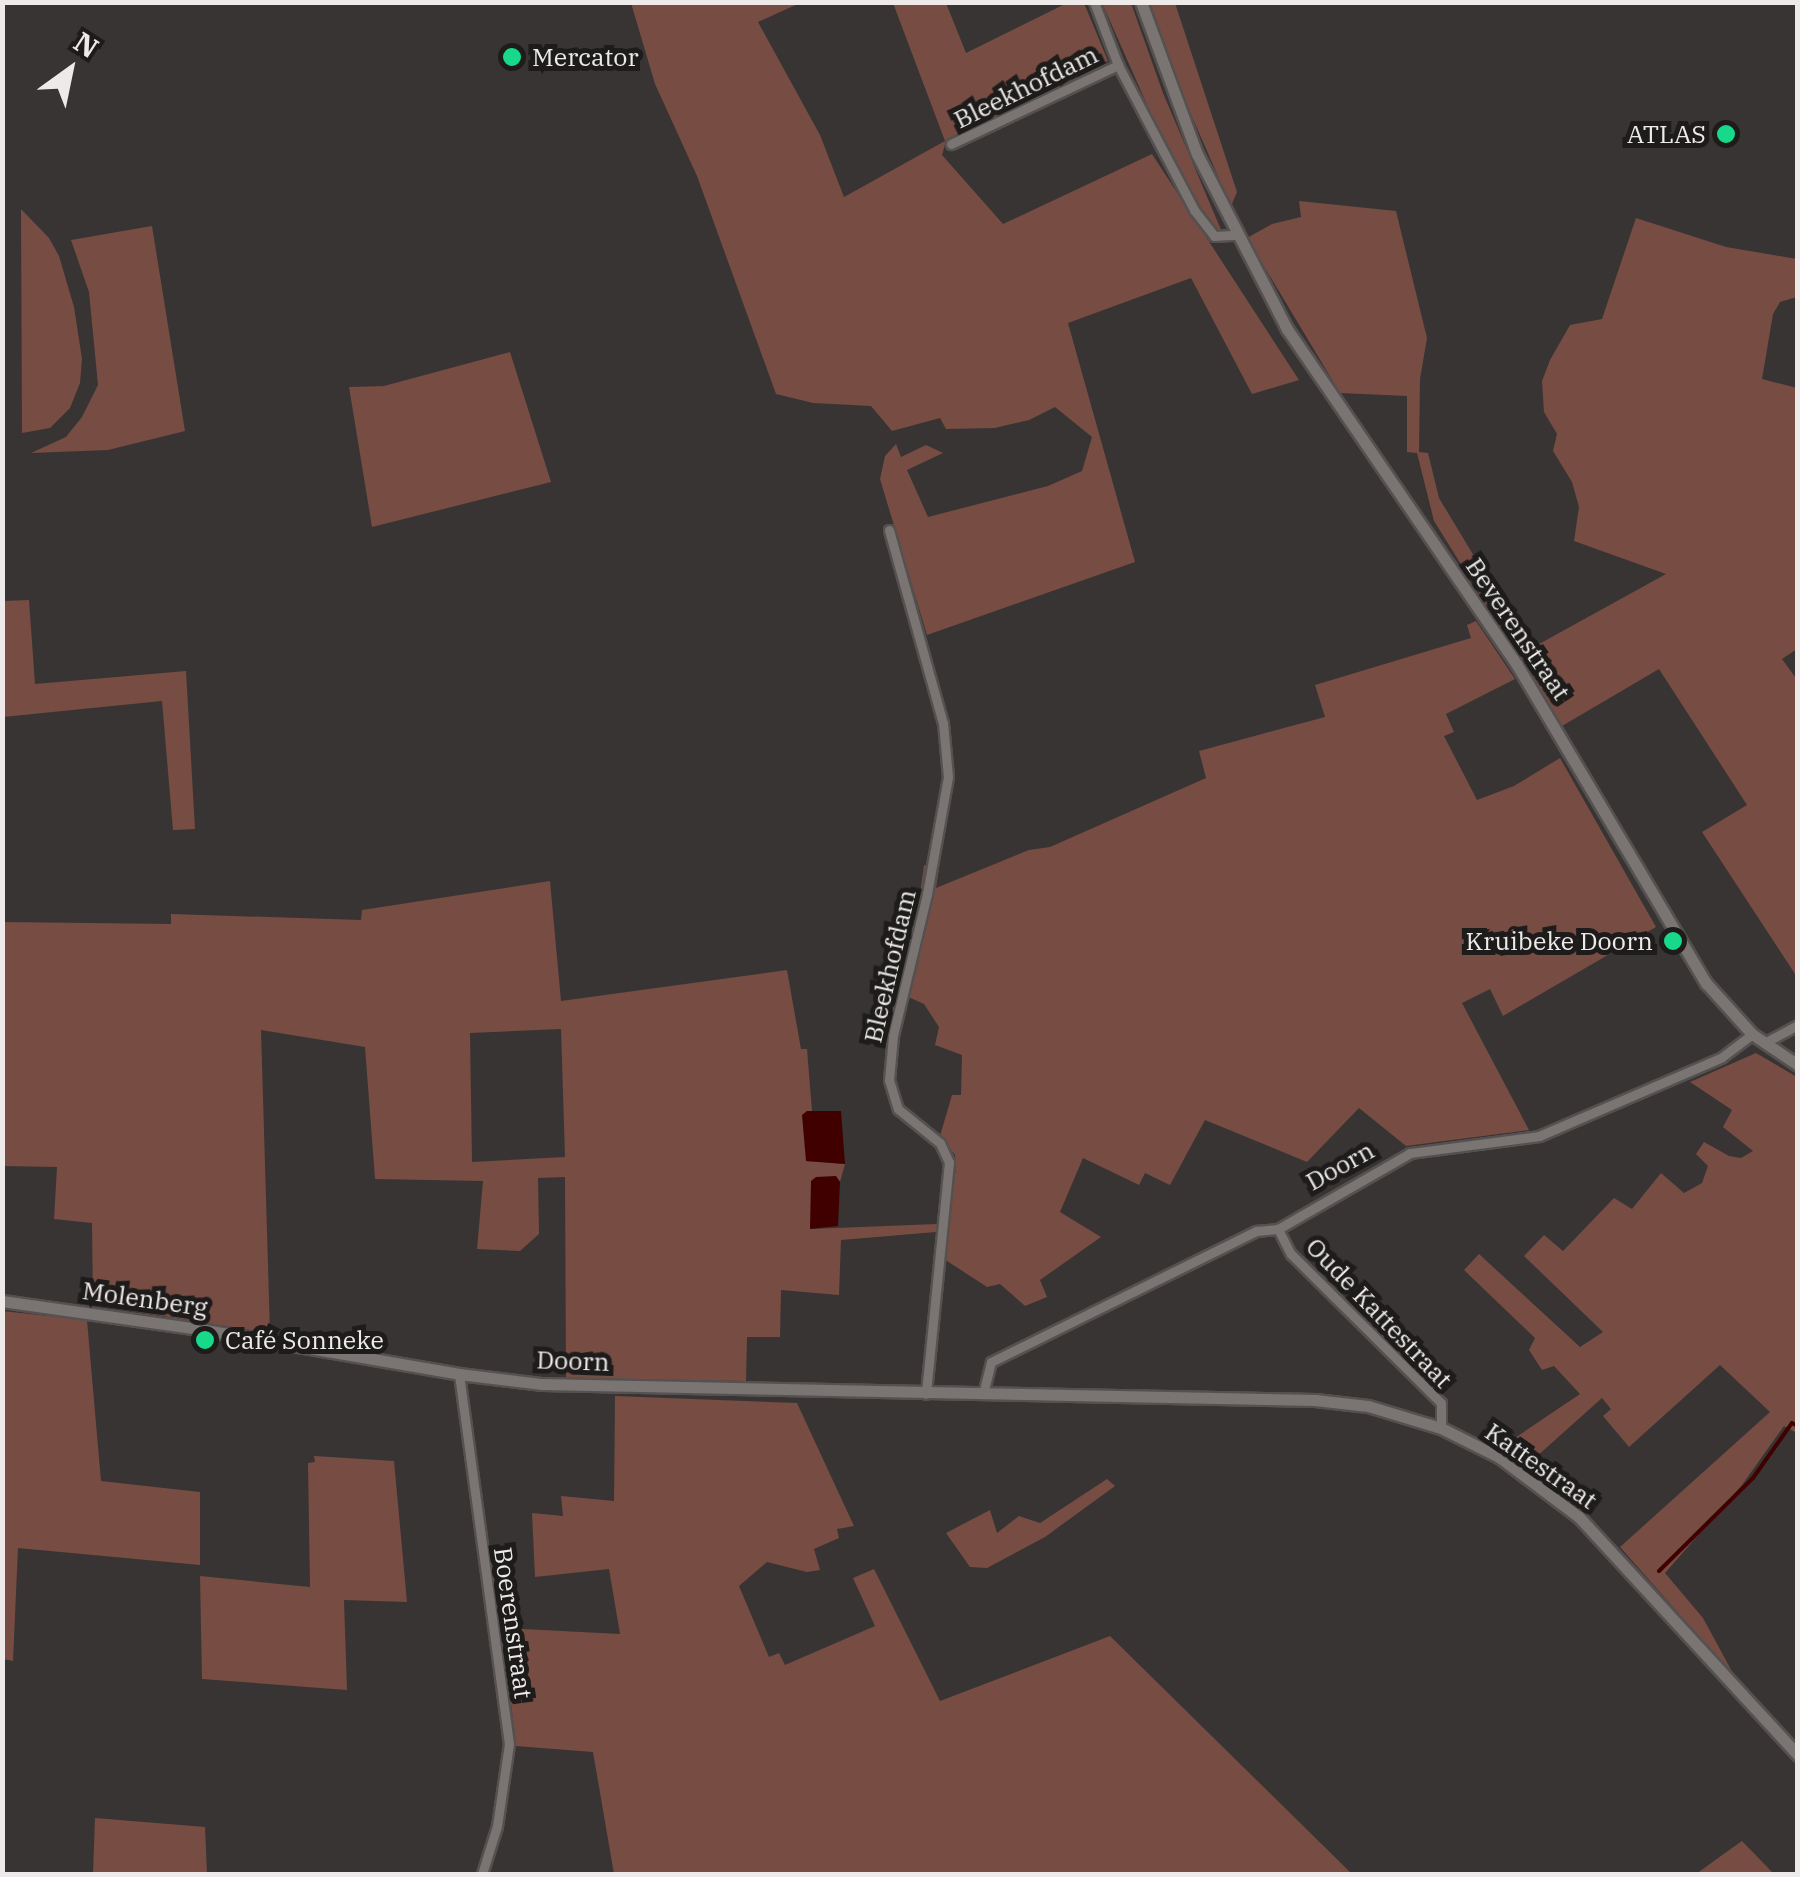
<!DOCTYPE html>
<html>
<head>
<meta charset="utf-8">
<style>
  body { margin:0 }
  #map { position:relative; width:1800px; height:1877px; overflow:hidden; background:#383433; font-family:"IBM Plex Serif",serif }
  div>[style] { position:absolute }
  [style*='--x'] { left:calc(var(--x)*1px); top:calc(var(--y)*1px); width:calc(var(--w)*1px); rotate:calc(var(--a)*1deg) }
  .green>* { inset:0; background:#774c43 }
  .water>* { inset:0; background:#400000 }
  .stream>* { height:4px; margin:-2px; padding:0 2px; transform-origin:2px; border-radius:2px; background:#400000 }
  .roads { filter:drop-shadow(2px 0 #555150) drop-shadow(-2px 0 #555150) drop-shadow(0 2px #555150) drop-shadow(0 -2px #555150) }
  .minor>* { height:9px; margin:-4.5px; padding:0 4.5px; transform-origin:4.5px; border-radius:4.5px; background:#7a7473 }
  .tertiary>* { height:11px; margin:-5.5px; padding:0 5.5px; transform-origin:5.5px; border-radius:5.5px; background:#7a7473 }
  .dots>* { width:28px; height:28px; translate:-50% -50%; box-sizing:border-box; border:5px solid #1e1c1b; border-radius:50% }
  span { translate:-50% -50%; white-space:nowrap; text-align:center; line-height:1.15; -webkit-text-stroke:10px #1e1c1b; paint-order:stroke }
  .poi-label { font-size:25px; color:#edeae9 }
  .left { translate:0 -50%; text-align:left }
  .right { translate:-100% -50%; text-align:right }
  .street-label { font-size:25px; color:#edeae9 }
  .frame { position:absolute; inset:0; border:5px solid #edeae9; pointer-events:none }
  .north { position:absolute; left:20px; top:20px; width:100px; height:100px; -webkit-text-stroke:8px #1e1c1b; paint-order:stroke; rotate:33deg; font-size:28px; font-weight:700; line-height:40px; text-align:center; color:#edeae9 }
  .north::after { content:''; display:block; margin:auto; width:35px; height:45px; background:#edeae9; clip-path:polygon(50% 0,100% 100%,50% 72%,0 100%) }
</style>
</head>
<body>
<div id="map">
  <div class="green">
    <i style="clip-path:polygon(631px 3px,800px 3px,758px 22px,820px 135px,844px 197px,945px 141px,893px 3px,946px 3px,966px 53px,1067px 3px,1084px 3px,1108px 61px,946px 141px,942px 155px,1003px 224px,1152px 154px,1299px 380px,1252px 394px,1191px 278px,1068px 323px,1135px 562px,927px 635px,880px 479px,885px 456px,896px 444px,901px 457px,926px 445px,943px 453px,907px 470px,928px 517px,1048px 486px,1082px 471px,1092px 437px,1055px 407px,1029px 420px,995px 428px,946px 429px,940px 418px,892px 431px,871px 406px,813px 403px,776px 394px,697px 176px,655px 84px)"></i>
    <i style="clip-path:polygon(1102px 3px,1131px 3px,1163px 93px,1222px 232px,1213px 230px,1179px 177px)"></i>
    <i style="clip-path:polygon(1150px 3px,1175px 3px,1237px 192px,1231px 206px,1186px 103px)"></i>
    <i style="clip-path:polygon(1299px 201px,1396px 211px,1427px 338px,1420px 379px,1419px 452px,1428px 453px,1439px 498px,1530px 649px,1666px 574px,1574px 541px,1579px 507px,1572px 482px,1553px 451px,1557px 434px,1544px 412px,1542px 381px,1550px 360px,1570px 325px,1602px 319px,1636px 218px,1726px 247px,1797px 259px,1797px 297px,1780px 302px,1773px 314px,1762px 379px,1797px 388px,1797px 649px,1782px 659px,1798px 681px,1797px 977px,1702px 832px,1747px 805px,1659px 669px,1562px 726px,1434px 521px,1417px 453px,1407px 452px,1407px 396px,1340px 393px,1247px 238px,1272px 224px,1301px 217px)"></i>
    <i style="clip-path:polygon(21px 209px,49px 238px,59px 256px,74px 307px,82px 359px,80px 383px,70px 408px,50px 428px,22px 433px)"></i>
    <i style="clip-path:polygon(152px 226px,185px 431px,108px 450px,31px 453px,66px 437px,82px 417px,98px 385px,89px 292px,71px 240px)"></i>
    <i style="clip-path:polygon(510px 352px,551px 482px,372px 527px,349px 387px,384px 386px)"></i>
    <i style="clip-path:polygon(29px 600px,35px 684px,186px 671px,195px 829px,173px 830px,162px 701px,3px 717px,3px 601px)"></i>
    <i style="clip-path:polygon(1476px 621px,1515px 679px,1446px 714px,1454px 732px,1444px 736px,1477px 800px,1514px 786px,1560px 758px,1656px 927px,1503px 1016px,1490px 989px,1462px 1003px,1529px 1130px,1406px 1146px,1359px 1108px,1307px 1162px,1205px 1120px,1170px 1185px,1145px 1173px,1139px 1185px,1083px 1158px,1060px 1212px,1101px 1237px,1040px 1280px,1047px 1297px,1025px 1306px,1000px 1284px,987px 1287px,944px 1259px,956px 1167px,955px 1155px,940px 1136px,952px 1095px,961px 1095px,962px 1055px,935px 1045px,939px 1027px,924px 1004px,906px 996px,924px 865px,939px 868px,936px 888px,1029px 850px,1050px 847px,1206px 778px,1199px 751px,1325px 717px,1315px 685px,1471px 638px,1467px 625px)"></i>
    <i style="clip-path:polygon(evenodd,550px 881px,561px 1001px,787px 970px,801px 1049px,807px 1049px,812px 1111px,807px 1111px,806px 1161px,845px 1164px,840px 1182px,835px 1176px,810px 1229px,937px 1224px,936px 1232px,841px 1240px,839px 1295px,781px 1290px,780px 1337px,747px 1337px,746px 1381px,566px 1378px,565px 1177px,538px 1178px,539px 1234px,520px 1251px,477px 1249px,483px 1181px,375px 1179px,365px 1047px,261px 1030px,270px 1333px,93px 1305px,92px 1223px,54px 1219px,57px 1167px,3px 1166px,3px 922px,171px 924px,171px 914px,361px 920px,362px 910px,550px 881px,561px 1029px,565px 1157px,472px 1162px,470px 1033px,561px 1029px)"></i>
    <i style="clip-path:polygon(1756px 1053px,1797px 1077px,1797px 1433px,1784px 1426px,1742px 1485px,1665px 1573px,1703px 1618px,1735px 1677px,1620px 1547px,1770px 1412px,1720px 1365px,1629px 1447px,1603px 1416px,1611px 1409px,1602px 1398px,1526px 1466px,1504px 1451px,1506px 1444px,1580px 1394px,1554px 1366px,1542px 1370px,1529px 1350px,1535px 1338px,1464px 1270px,1479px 1254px,1580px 1347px,1603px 1332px,1524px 1256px,1544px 1235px,1563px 1251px,1614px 1198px,1632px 1209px,1661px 1173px,1684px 1193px,1702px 1183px,1708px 1166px,1696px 1154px,1704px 1142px,1729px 1156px,1741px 1158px,1753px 1151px,1723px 1127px,1732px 1110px,1690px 1082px)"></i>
    <i style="clip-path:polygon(2px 1311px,87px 1320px,101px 1481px,200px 1492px,200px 1565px,18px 1548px,13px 1661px,2px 1659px)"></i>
    <i style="clip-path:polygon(615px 1396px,797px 1403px,854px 1526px,837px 1529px,839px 1538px,814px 1549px,820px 1570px,807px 1572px,767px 1562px,739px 1586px,769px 1657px,779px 1653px,785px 1665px,875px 1626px,853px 1578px,874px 1569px,940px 1701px,1110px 1636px,1352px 1874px,614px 1874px,593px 1752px,516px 1746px,502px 1628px,620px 1634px,609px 1569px,535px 1577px,532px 1513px,563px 1516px,561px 1496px,614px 1501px)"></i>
    <i style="clip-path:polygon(314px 1456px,394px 1461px,407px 1602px,344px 1600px,347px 1690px,202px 1679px,200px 1576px,310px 1587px,308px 1463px,315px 1462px)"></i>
    <i style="clip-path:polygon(1107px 1479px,1115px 1486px,1045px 1537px,987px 1568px,970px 1567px,946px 1533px,990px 1510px,997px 1533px,1019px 1516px,1040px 1523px)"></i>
    <i style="clip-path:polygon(95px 1818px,205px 1827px,207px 1874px,93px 1874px)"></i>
    <i style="clip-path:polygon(1742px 1841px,1774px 1874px,1696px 1874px,1725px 1853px)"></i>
  </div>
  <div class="water">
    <i style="clip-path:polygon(807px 1111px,841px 1111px,845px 1164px,806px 1161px,802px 1115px)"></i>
    <i style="clip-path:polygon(836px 1176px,840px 1182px,838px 1226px,810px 1229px,811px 1181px,816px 1177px)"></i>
  </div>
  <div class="stream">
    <i style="--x:1659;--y:1571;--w:132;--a:-44.7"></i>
    <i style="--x:1753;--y:1478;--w:67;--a:-54.7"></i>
    <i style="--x:1792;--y:1423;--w:7;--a:27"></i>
  </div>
  <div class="roads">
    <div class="minor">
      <i style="--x:1094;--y:2;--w:67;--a:69.1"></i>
      <i style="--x:1118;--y:65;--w:164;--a:62.3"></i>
      <i style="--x:1194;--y:210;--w:33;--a:52"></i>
      <i style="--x:1214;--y:236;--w:22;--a:-3"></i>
      <i style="--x:951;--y:144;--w:185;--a:-25.3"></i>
      <i style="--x:889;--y:530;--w:200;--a:74.4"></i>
      <i style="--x:943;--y:723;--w:54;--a:84.7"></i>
      <i style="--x:948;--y:777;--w:119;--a:100.2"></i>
      <i style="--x:927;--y:894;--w:146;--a:103.5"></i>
      <i style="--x:893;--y:1036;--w:44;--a:95.2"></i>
      <i style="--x:889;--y:1080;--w:30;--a:73"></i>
      <i style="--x:898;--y:1109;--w:54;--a:39"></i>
      <i style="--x:940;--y:1143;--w:21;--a:65"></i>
      <i style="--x:949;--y:1162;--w:233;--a:95.7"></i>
      <i style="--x:1764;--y:1043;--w:38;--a:-28"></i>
      <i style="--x:1278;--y:1229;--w:28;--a:63"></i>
      <i style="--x:1291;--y:1254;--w:211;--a:44.8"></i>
      <i style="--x:1441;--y:1403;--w:25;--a:90"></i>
      <i style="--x:459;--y:1374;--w:373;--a:82.3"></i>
      <i style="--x:509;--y:1744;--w:83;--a:98.3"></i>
      <i style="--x:497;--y:1826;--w:50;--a:107.4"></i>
      <i style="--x:983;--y:1394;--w:33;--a:-76"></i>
      <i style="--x:991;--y:1362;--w:296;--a:-26.3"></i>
      <i style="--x:1256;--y:1231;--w:22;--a:-5"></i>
      <i style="--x:1278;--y:1229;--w:152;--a:-29.9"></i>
      <i style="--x:1410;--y:1153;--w:130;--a:-7.5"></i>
      <i style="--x:1539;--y:1136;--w:199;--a:-23.3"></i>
      <i style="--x:1722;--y:1057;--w:38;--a:-37"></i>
    </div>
    <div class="tertiary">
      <i style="--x:1141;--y:2;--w:162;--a:69.8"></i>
      <i style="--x:1197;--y:154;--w:197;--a:62.8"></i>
      <i style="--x:1287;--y:329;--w:407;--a:55.6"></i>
      <i style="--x:1517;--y:665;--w:370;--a:59.3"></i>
      <i style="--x:1706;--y:983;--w:69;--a:48"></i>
      <i style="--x:1752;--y:1034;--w:55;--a:34"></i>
      <i style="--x:2;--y:1301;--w:205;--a:8.1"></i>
      <i style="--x:205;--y:1330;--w:258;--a:9.8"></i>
      <i style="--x:459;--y:1374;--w:84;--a:6.9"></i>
      <i style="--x:542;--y:1384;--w:773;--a:1.19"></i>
      <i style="--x:1315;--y:1400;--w:53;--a:6.5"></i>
      <i style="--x:1368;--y:1406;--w:76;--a:16.8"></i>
      <i style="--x:1441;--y:1428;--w:65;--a:26.6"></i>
      <i style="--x:1499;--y:1457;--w:100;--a:36.9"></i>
      <i style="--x:1579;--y:1517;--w:323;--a:47.4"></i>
    </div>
  </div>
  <div class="dots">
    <i style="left:512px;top:57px;background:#17d989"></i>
    <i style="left:1726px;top:134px;background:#17d989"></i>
    <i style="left:1673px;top:941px;background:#17d989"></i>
    <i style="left:205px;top:1340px;background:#17d989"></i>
  </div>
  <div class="poi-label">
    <span class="left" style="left:532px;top:57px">Mercator</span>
    <span class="right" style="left:1706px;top:134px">ATLAS</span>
    <span class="right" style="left:1653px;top:941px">Kruibeke Doorn</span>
    <span class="left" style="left:225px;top:1340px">Café Sonneke</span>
  </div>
  <div class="street-label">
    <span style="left:1026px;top:87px;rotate:-26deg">Bleekhofdam</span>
    <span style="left:1518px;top:629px;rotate:56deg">Beverenstraat</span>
    <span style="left:890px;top:966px;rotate:-77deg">Bleekhofdam</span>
    <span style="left:1340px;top:1166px;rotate:-29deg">Doorn</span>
    <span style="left:145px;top:1299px;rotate:8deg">Molenberg</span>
    <span style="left:1379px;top:1313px;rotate:46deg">Oude Kattestraat</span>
    <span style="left:573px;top:1361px;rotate:2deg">Doorn</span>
    <span style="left:1541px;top:1466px;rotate:35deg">Kattestraat</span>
    <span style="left:513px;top:1623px;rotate:82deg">Boerenstraat</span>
  </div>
  <div class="frame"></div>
  <div class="north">N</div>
</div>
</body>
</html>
